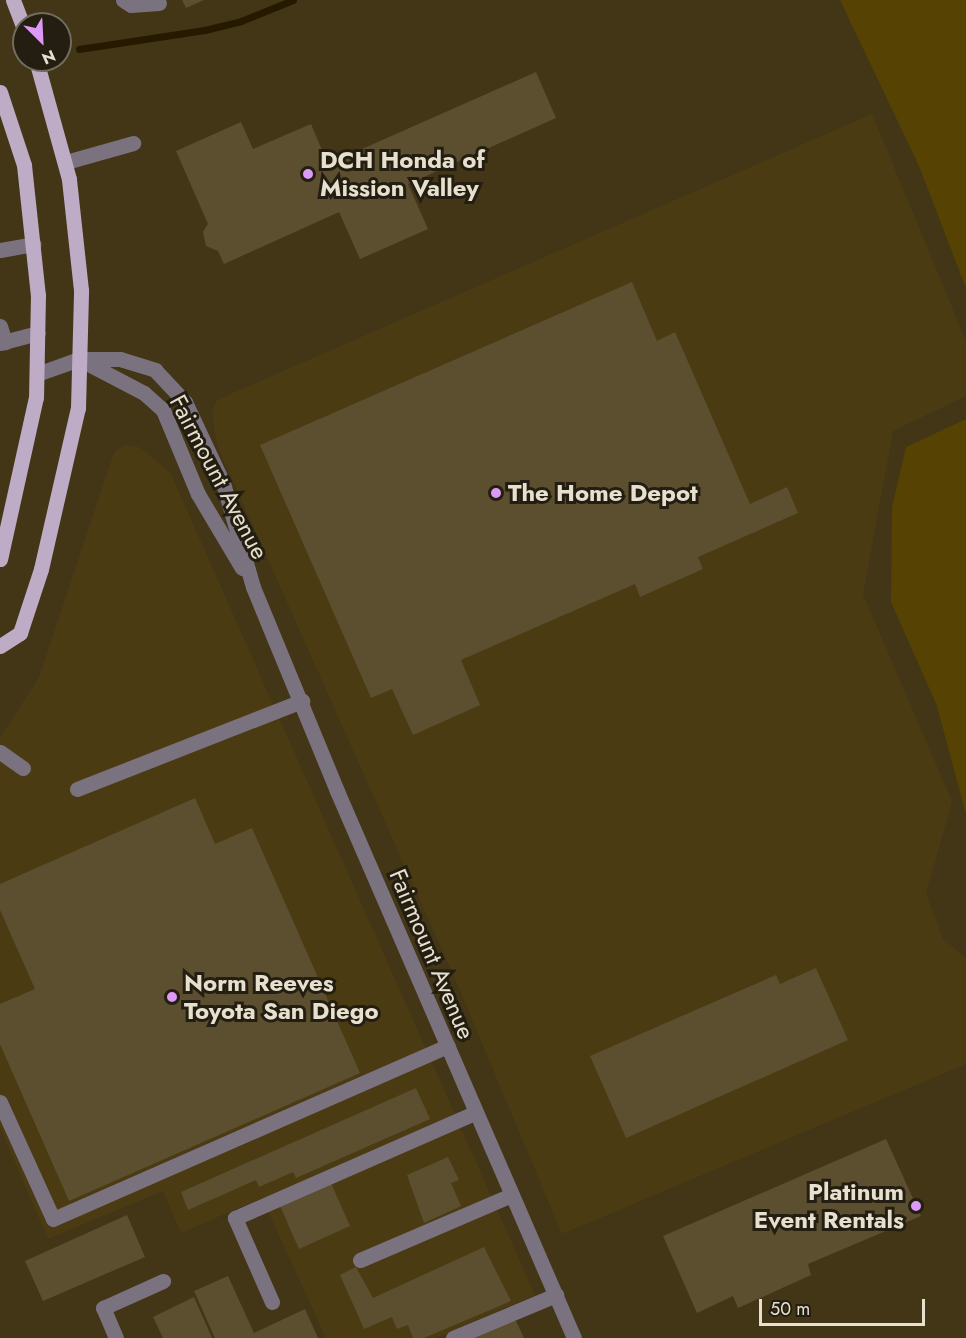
<!DOCTYPE html>
<html>
<head>
<meta charset="utf-8">
<style>
  body { margin:0 }
  #map { position:relative; width:966px; height:1338px; overflow:hidden; background:#423617; font-family:Jost,sans-serif }
  div>[style] { position:absolute }
  [style*='--x'] { left:calc(var(--x)*1px); top:calc(var(--y)*1px); width:calc(var(--w)*1px); rotate:calc(var(--a)*1deg) }
  .built>* { inset:0; background:#4a3b13 }
  .green>* { inset:0; background:#564202 }
  .stream>* { height:7px; margin:-3.5px; padding:0 3.5px; transform-origin:3.5px; border-radius:3.5px; background:#251a00 }
  .building>* { inset:0; background:#5b4f2f }
  .minor>* { height:15px; margin:-7.5px; padding:0 7.5px; transform-origin:7.5px; border-radius:7.5px; background:#7b727f }
  .major>* { height:15px; margin:-7.5px; padding:0 7.5px; transform-origin:7.5px; border-radius:7.5px; background:#beacc6 }
  .dots>* { width:16px; height:16px; translate:-50% -50%; box-sizing:border-box; border:3px solid #231e11; border-radius:50% }
  span { translate:-50% -50%; white-space:nowrap; text-align:center; line-height:1.15; -webkit-text-stroke:6px #231e11; paint-order:stroke }
  .poi-label { font-size:24px; color:#e7e0ce; font-weight:700 }
  .left { translate:0 -50%; text-align:left }
  .right { translate:-100% -50%; text-align:right }
  .street-label { font-size:24px; color:#e7e0ce }
  .north { position:absolute; left:12px; top:12px; width:60px; height:60px; box-sizing:border-box; background:#231e11; border:2px solid #716c5d; border-radius:50%; rotate:156deg; font-size:16px; font-weight:700; line-height:24px; text-align:center; color:#e7e0ce }
  .north::after { content:''; display:block; margin:auto; width:21px; height:27px; background:#dc99f5; clip-path:polygon(50% 0,100% 100%,50% 72%,0 100%) }
  .scale { position:absolute; left:759px; top:1299px; width:166px; height:27px; box-sizing:border-box; border:3px solid #e7e0ce; border-top:0; padding-left:8px; font-size:18px; line-height:21px; white-space:nowrap; color:#e7e0ce; -webkit-text-stroke:4px #231e11; paint-order:stroke }
</style>
</head>
<body>
<div id="map">
  <div class="built">
    <i style="clip-path:polygon(872px 114px,966px 341px,966px 396px,893px 431px,863px 594px,952px 801px,926px 894px,943px 939px,966px 958px,966px 1064px,562px 1234px,455px 979px,217px 445px,212px 412px,217px 400px)"></i>
    <i style="clip-path:polygon(125px 445px,139px 447px,170px 472px,535px 1295px,436px 1338px,326px 1338px,262px 1198px,181px 1233px,163px 1191px,48px 1239px,0 1127px,0 738px,39px 677px,109px 467px,115px 451px)"></i>
  </div>
  <div class="green">
    <i style="clip-path:polygon(840px 0,966px 0,966px 288px,919px 166px)"></i>
    <i style="clip-path:polygon(966px 419px,966px 814px,937px 706px,891px 602px,892px 507px,906px 447px)"></i>
  </div>
  <div class="stream">
    <i style="--x:79;--y:49;--w:127;--a:-8.6"></i>
    <i style="--x:205;--y:30;--w:37;--a:-14"></i>
    <i style="--x:241;--y:21;--w:56;--a:-22"></i>
  </div>
  <div class="building">
    <i style="clip-path:polygon(182px 0,204px 0,186px 8px)"></i>
    <i style="clip-path:polygon(536px 72px,556px 118px,408px 184px,428px 229px,360px 259px,339px 212px,224px 264px,218px 251px,206px 246px,203px 232px,208px 224px,176px 151px,241px 122px,253px 149px,311px 124px,328px 164px)"></i>
    <i style="clip-path:polygon(632px 282px,657px 341px,675px 332px,750px 504px,787px 487px,798px 513px,698px 557px,703px 569px,640px 597px,635px 584px,461px 660px,480px 705px,413px 735px,392px 689px,371px 698px,260px 445px)"></i>
    <i style="clip-path:polygon(195px 798px,215px 844px,252px 828px,360px 1073px,69px 1201px,0 1044px,0 1004px,35px 989px,0 910px,0 884px)"></i>
    <i style="clip-path:polygon(816px 968px,848px 1040px,626px 1138px,590px 1056px,776px 975px,780px 984px)"></i>
    <i style="clip-path:polygon(416px 1088px,430px 1119px,296px 1178px,293px 1172px,259px 1187px,256px 1180px,188px 1210px,181px 1192px)"></i>
    <i style="clip-path:polygon(886px 1139px,921px 1216px,808px 1264px,811px 1275px,738px 1308px,733px 1296px,697px 1313px,663px 1236px)"></i>
    <i style="clip-path:polygon(448px 1157px,459px 1180px,451px 1183px,461px 1206px,424px 1223px,407px 1175px)"></i>
    <i style="clip-path:polygon(331px 1183px,350px 1226px,299px 1249px,280px 1206px)"></i>
    <i style="clip-path:polygon(127px 1215px,145px 1257px,43px 1301px,25px 1261px)"></i>
    <i style="clip-path:polygon(484px 1247px,511px 1301px,424px 1338px,413px 1338px,408px 1325px,397px 1329px,392px 1317px,364px 1329px,340px 1275px,356px 1267px,373px 1298px)"></i>
    <i style="clip-path:polygon(228px 1276px,254px 1333px,305px 1309px,318px 1338px,215px 1338px,194px 1291px)"></i>
    <i style="clip-path:polygon(194px 1297px,212px 1338px,163px 1338px,153px 1317px)"></i>
    <i style="clip-path:polygon(515px 1319px,524px 1338px,468px 1338px)"></i>
  </div>
  <div class="minor">
    <i style="--x:123;--y:0;--w:9;--a:32"></i>
    <i style="--x:131;--y:5;--w:28;--a:-4"></i>
    <i style="--x:66;--y:162;--w:70;--a:-15.8"></i>
    <i style="--x:0;--y:250;--w:34;--a:-10"></i>
    <i style="--x:0;--y:326;--w:17;--a:73"></i>
    <i style="--x:0;--y:343;--w:39;--a:-15"></i>
    <i style="--x:79;--y:359;--w:73;--a:27.6"></i>
    <i style="--x:144;--y:393;--w:25;--a:42"></i>
    <i style="--x:163;--y:410;--w:91;--a:67.4"></i>
    <i style="--x:198;--y:494;--w:86;--a:59.3"></i>
    <i style="--x:37;--y:374;--w:45;--a:-19.7"></i>
    <i style="--x:79;--y:359;--w:41;--a:0"></i>
    <i style="--x:120;--y:359;--w:37;--a:17"></i>
    <i style="--x:155;--y:370;--w:44;--a:46.8"></i>
    <i style="--x:185;--y:402;--w:89;--a:64.9"></i>
    <i style="--x:223;--y:483;--w:108;--a:73.9"></i>
    <i style="--x:253;--y:587;--w:221;--a:67.6"></i>
    <i style="--x:337;--y:791;--w:596;--a:66.57"></i>
    <i style="--x:0;--y:752;--w:28;--a:35"></i>
    <i style="--x:77;--y:789;--w:242;--a:-21.4"></i>
    <i style="--x:0;--y:1102;--w:128;--a:65.6"></i>
    <i style="--x:53;--y:1219;--w:431;--a:-23.7"></i>
    <i style="--x:360;--y:1260;--w:165;--a:-23.2"></i>
    <i style="--x:272;--y:1302;--w:92;--a:-113.8"></i>
    <i style="--x:235;--y:1218;--w:263;--a:-23.7"></i>
    <i style="--x:116;--y:1338;--w:33;--a:-113"></i>
    <i style="--x:103;--y:1308;--w:66;--a:-24.2"></i>
    <i style="--x:453;--y:1338;--w:112;--a:-22.7"></i>
  </div>
  <div class="major">
    <i style="--x:13;--y:0;--w:31;--a:69"></i>
    <i style="--x:0;--y:92;--w:77;--a:71.8"></i>
    <i style="--x:24;--y:165;--w:131;--a:83.9"></i>
    <i style="--x:38;--y:295;--w:102;--a:91.1"></i>
    <i style="--x:36;--y:397;--w:166;--a:102.5"></i>
    <i style="--x:0;--y:646;--w:24;--a:-33"></i>
    <i style="--x:20;--y:633;--w:67;--a:-71.8"></i>
    <i style="--x:41;--y:569;--w:165;--a:-77.1"></i>
    <i style="--x:78;--y:408;--w:118;--a:-88.5"></i>
    <i style="--x:81;--y:290;--w:112;--a:-96.2"></i>
    <i style="--x:69;--y:179;--w:123;--a:-105.5"></i>
  </div>
  <div class="dots">
    <i style="left:308px;top:174px;background:#dc99f5"></i>
    <i style="left:496px;top:493px;background:#dc99f5"></i>
    <i style="left:172px;top:997px;background:#dc99f5"></i>
    <i style="left:916px;top:1206px;background:#dc99f5"></i>
  </div>
  <div class="poi-label">
    <span class="left" style="left:320px;top:174px">DCH Honda of<br>Mission Valley</span>
    <span class="left" style="left:508px;top:493px">The Home Depot</span>
    <span class="left" style="left:184px;top:997px">Norm Reeves<br>Toyota San Diego</span>
    <span class="right" style="left:904px;top:1206px">Platinum<br>Event Rentals</span>
  </div>
  <div class="street-label">
    <span style="left:219px;top:477px;rotate:62deg">Fairmount Avenue</span>
    <span style="left:432px;top:954px;rotate:67deg">Fairmount Avenue</span>
  </div>
  <div class="north">N</div>
  <div class="scale">50 m</div>
</div>
</body>
</html>
